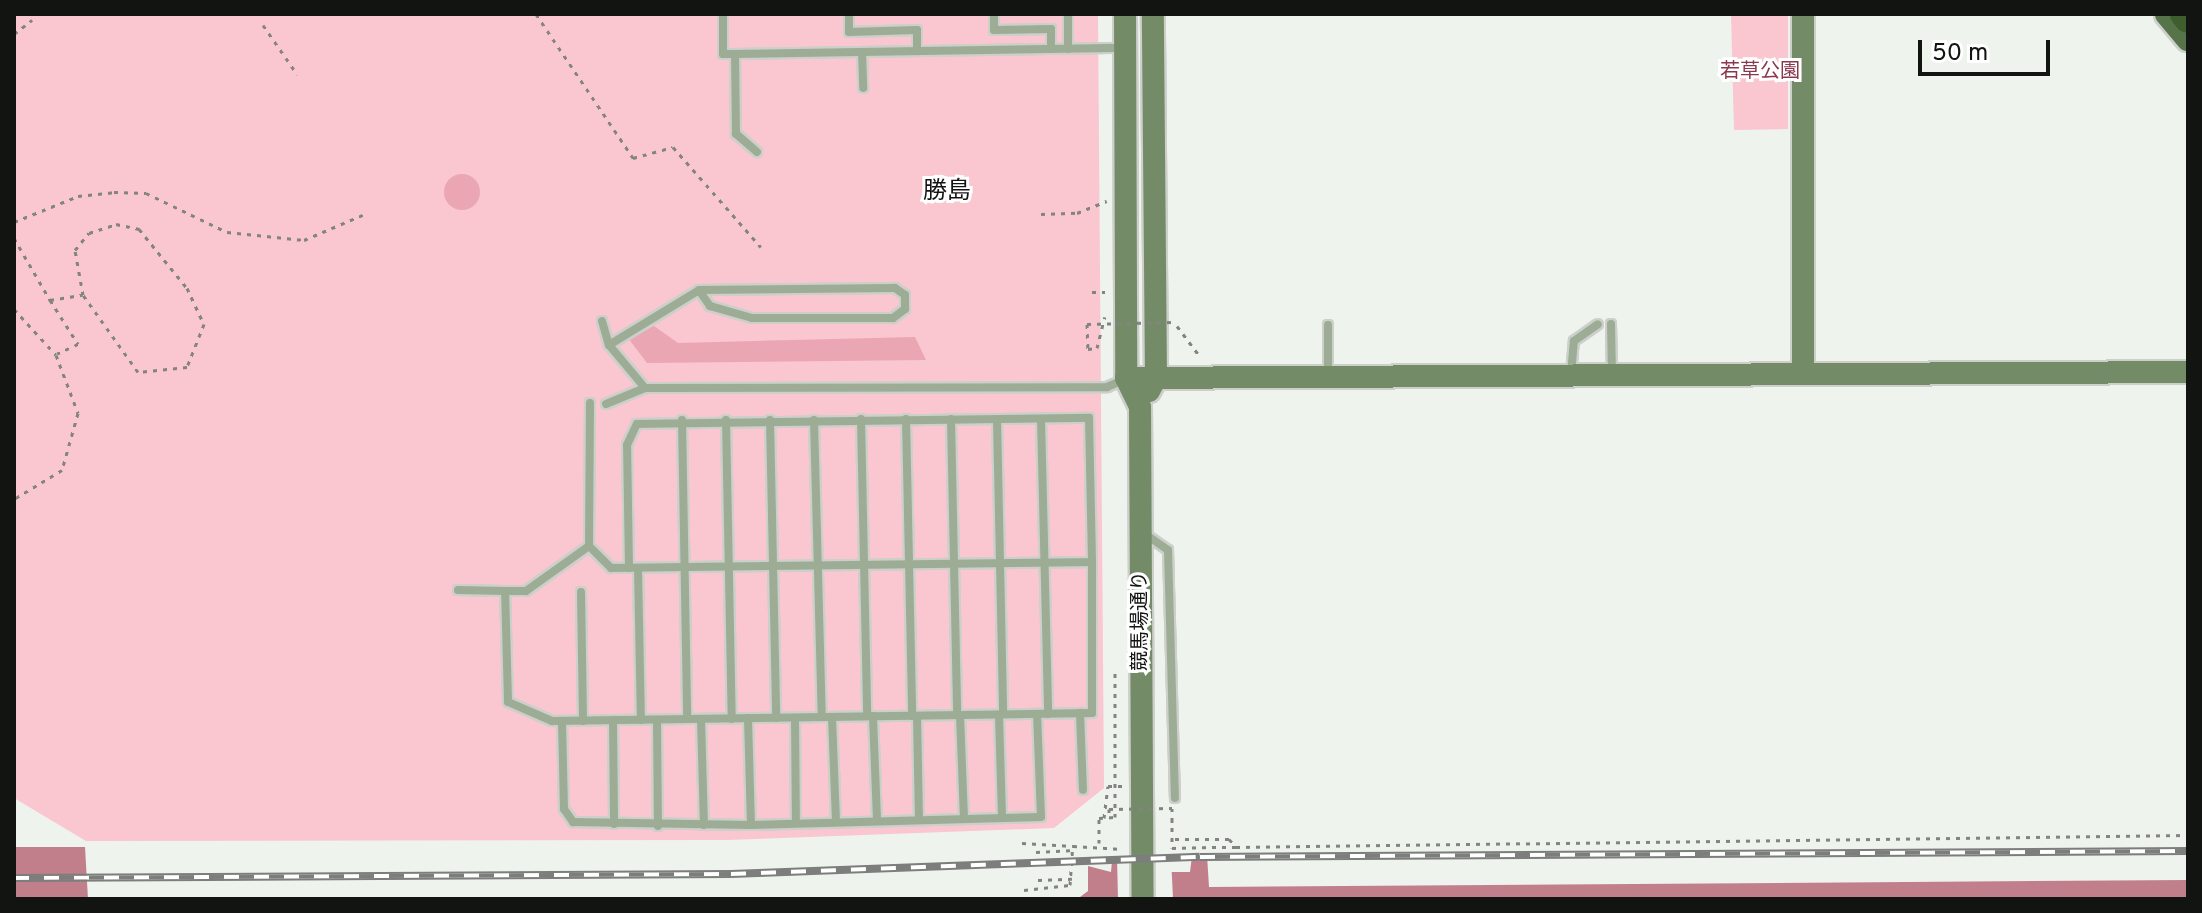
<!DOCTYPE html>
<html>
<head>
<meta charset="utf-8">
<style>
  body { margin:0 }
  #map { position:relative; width:2202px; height:913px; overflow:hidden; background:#eff3ed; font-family:Overpass,"Noto Sans JP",sans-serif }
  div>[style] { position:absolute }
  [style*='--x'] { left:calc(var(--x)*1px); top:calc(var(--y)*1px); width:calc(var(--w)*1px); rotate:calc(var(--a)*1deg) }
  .green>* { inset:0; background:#fac6cf }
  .forest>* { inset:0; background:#eba6b3 }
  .round { border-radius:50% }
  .water>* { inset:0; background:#c17f8c }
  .pier>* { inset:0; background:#eff3ed }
  .path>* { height:3px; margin-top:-1.5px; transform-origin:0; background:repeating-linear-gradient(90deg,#818480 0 4px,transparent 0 10px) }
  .roads { filter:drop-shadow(2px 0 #cccfca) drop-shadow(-2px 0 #cccfca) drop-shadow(0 2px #cccfca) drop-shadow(0 -2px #cccfca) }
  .lane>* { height:8px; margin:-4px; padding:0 4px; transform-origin:4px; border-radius:4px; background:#9dac95 }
  .secondary>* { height:22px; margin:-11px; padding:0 11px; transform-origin:11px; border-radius:11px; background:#748b68 }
  .primary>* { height:24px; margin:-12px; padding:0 12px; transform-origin:12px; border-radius:12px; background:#577349 }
  .highway>* { height:28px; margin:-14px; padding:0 14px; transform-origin:14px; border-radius:14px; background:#3f5e2d }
  .rail>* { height:8px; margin-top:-4px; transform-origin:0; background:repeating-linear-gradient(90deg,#fff 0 15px,#7b7e7a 0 30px); box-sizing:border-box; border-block:2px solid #7b7e7a }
  .path-bridge>* { height:3px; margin-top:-1.5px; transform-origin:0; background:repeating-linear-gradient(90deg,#818480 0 4px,transparent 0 10px) }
  span { translate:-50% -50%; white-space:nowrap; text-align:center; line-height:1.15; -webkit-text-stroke:6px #fff; paint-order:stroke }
  .park-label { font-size:20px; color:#8a384d }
  .street-label { font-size:20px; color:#121412 }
  .quarter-label { font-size:24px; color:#121412 }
  .frame { position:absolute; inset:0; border:16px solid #121412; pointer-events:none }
  .scale { position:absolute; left:1918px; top:40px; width:132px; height:36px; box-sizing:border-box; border:4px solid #121412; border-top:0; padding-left:10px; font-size:24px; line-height:28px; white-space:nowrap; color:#121412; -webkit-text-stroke:6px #fff; paint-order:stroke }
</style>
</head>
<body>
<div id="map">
  <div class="green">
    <i style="clip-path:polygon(14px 14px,1098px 14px,1104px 788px,1054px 828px,727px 840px,86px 841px,14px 798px)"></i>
    <i style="clip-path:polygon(1731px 14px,1788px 14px,1788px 129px,1734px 130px)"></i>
  </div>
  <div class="forest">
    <i class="round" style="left:444px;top:174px;width:36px;height:36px"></i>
    <i style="clip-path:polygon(654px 326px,678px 343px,915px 337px,926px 360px,647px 363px,628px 338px)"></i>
  </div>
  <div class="water">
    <i style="clip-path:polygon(14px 847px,85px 847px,88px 899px,14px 899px)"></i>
    <i style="clip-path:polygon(1207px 855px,1209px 887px,2188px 880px,2188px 899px,1032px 899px,1080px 897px,1088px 891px,1088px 866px,1111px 872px,1112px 861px,1170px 860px,1169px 872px,1190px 872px,1192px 856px)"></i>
  </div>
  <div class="pier">
    <i style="clip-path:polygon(1117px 857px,1171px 857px,1173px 899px,1118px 899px)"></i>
  </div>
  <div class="path">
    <i style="--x:536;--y:14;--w:174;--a:56"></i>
    <i style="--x:633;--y:158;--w:41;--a:-15.4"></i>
    <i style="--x:673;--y:147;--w:133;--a:48.7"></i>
    <i style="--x:263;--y:25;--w:60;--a:55.2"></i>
    <i style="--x:14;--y:34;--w:23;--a:-38"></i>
    <i style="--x:1041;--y:214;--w:36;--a:-2"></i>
    <i style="--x:1077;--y:213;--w:32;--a:-22"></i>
    <i style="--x:14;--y:222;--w:69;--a:-22.1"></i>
    <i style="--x:78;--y:196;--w:36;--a:-6"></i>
    <i style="--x:114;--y:192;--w:32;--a:2"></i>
    <i style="--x:146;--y:193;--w:90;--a:25.7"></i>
    <i style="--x:227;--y:232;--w:77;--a:5.9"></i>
    <i style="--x:304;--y:240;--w:69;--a:-23.2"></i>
    <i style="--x:116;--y:224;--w:24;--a:12"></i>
    <i style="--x:139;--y:229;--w:76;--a:50.9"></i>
    <i style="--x:187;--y:288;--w:40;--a:65"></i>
    <i style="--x:204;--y:324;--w:46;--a:111.6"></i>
    <i style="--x:187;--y:367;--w:49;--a:174.2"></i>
    <i style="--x:138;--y:372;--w:95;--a:-125.5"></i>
    <i style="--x:83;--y:295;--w:46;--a:-100.1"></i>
    <i style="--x:75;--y:250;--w:22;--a:-51"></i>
    <i style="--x:89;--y:233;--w:28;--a:-18"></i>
    <i style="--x:14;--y:238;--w:72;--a:59.9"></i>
    <i style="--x:50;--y:300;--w:33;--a:-9"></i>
    <i style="--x:1092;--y:292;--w:13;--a:0"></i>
    <i style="--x:50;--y:300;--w:52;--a:57.5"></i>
    <i style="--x:78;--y:344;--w:23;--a:155"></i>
    <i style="--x:14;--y:309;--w:62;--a:47.6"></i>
    <i style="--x:56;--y:355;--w:62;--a:69.2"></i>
    <i style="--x:78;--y:413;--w:59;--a:105.7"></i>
    <i style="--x:62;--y:470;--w:56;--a:148.9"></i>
    <i style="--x:1087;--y:324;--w:25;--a:88"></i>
    <i style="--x:1088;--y:349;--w:9;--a:-6"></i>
    <i style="--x:1097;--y:348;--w:32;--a:-76"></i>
    <i style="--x:1177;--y:326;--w:36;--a:53"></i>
    <i style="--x:1109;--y:809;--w:9;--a:90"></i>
    <i style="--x:1104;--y:818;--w:32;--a:-83"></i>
    <i style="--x:1108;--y:786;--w:15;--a:0"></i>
    <i style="--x:1175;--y:839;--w:54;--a:0"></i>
    <i style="--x:1229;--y:839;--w:11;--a:49"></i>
    <i style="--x:1236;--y:847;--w:952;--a:-0.72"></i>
    <i style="--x:1022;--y:843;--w:51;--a:3.4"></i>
    <i style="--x:1099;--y:843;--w:25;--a:-90"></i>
    <i style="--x:1099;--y:818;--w:16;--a:-4"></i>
    <i style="--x:1115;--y:817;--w:149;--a:-90"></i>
    <i style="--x:1212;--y:847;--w:24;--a:0"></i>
    <i style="--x:1036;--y:852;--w:34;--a:-3"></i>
    <i style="--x:1038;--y:880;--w:34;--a:-2"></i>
    <i style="--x:1024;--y:890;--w:46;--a:-6.2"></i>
    <i style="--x:1070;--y:885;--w:39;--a:-86"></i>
    <i style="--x:1073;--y:846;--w:49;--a:3.5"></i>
  </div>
  <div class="roads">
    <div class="lane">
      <i style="--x:723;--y:14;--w:40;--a:90"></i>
      <i style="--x:723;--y:54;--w:12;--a:0"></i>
      <i style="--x:1068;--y:14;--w:35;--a:90"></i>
      <i style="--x:994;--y:17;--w:13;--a:90"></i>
      <i style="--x:994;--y:30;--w:57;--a:-1"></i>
      <i style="--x:1051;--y:29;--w:20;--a:90"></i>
      <i style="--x:849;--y:18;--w:14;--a:90"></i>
      <i style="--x:849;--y:32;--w:68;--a:-1.7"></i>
      <i style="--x:917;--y:30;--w:21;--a:90"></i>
      <i style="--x:862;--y:52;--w:36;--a:88"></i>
      <i style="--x:757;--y:152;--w:28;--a:-139"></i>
      <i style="--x:736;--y:134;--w:80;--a:-90.7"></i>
      <i style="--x:735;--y:54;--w:390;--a:-0.9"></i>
      <i style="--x:895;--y:288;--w:12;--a:35"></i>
      <i style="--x:905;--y:295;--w:14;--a:90"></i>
      <i style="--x:905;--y:309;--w:15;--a:143"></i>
      <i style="--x:893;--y:318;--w:141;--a:180"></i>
      <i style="--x:752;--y:318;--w:44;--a:-164.1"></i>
      <i style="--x:710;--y:306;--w:19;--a:-125"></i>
      <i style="--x:699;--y:290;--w:196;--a:-0.6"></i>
      <i style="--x:602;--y:321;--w:25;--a:74"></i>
      <i style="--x:1611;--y:324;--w:50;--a:88.9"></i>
      <i style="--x:1328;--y:325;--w:51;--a:90"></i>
      <i style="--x:1571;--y:374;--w:33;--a:-85"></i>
      <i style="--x:1574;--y:341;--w:29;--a:-35"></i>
      <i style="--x:645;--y:388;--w:56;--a:-129.9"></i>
      <i style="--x:609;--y:345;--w:105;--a:-31.4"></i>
      <i style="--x:606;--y:404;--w:42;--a:-22.3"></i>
      <i style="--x:645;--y:388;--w:462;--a:-0.1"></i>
      <i style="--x:1107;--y:387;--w:21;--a:-23"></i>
      <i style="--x:861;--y:419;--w:297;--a:88.8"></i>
      <i style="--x:906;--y:419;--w:297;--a:88.8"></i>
      <i style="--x:951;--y:419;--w:296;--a:88.8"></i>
      <i style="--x:997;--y:419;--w:295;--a:88.8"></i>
      <i style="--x:1041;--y:419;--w:295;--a:88.6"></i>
      <i style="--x:682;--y:420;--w:299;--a:89"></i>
      <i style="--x:726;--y:420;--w:299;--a:88.9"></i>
      <i style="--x:770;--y:420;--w:298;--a:88.8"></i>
      <i style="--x:814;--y:420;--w:297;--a:88.5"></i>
      <i style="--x:1145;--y:534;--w:28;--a:35"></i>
      <i style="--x:1168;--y:550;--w:248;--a:88.4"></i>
      <i style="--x:589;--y:546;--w:143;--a:-89.6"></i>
      <i style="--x:629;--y:568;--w:123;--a:-90.9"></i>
      <i style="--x:627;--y:445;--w:23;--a:-65"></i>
      <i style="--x:637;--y:424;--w:452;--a:-0.8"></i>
      <i style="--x:1089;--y:418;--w:144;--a:88.8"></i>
      <i style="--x:1092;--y:562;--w:151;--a:90"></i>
      <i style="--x:1092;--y:713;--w:540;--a:179.15"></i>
      <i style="--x:552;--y:721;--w:48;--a:-156.6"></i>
      <i style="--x:508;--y:702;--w:111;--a:-91.5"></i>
      <i style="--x:505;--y:591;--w:21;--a:0"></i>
      <i style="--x:526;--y:591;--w:77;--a:-35.5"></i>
      <i style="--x:589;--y:546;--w:31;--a:45"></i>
      <i style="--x:611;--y:568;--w:481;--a:-0.7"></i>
      <i style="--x:638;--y:568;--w:152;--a:88.9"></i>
      <i style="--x:458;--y:590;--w:47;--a:1.2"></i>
      <i style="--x:581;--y:592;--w:129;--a:89.1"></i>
      <i style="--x:1080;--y:713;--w:77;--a:87.8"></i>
      <i style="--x:960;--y:715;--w:103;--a:87.8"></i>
      <i style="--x:999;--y:715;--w:103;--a:88.3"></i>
      <i style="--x:873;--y:716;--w:103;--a:87.8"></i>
      <i style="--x:917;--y:716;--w:103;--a:88.9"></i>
      <i style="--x:832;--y:717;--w:104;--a:87.8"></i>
      <i style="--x:748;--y:718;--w:107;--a:88.4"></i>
      <i style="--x:795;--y:718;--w:105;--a:89.5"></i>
      <i style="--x:701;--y:719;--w:106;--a:88.4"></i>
      <i style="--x:613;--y:720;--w:104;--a:89.4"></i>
      <i style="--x:657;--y:720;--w:106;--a:89.5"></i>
      <i style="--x:562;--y:721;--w:88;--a:88.7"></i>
      <i style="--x:564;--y:809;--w:16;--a:55"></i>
      <i style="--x:573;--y:822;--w:178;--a:1"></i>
      <i style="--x:751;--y:825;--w:290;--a:-1.6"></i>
      <i style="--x:1041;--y:817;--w:103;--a:-92.2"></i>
    </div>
    <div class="secondary">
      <i style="--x:1125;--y:14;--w:364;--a:89.8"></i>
      <i style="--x:1126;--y:378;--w:32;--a:64"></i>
      <i style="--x:1140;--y:407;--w:492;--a:89.7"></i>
      <i style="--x:1803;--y:14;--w:359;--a:90"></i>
      <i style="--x:1126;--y:378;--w:1062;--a:-0.32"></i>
      <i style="--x:1149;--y:391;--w:15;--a:-62"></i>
      <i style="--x:1156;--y:378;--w:364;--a:-90.5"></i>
    </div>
    <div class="primary">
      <i style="--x:2167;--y:14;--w:33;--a:50"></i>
    </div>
    <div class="highway">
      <i style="--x:2184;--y:14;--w:6;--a:51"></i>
    </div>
  </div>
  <div class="rail">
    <i style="--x:14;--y:878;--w:717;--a:-0.32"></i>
    <i style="--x:731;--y:874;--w:469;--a:-2.1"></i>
    <i style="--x:1200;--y:857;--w:988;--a:-0.35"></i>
  </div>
  <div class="path-bridge">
    <i style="--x:1087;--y:324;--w:87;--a:-1.3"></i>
    <i style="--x:1109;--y:809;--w:63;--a:-0.9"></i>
    <i style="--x:1172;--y:808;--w:40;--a:90"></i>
    <i style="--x:1172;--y:848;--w:40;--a:-1.4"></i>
  </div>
  <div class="park-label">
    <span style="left:1760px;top:72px">若草公園</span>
  </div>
  <div class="street-label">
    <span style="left:1141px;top:621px;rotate:-90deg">競馬場通り</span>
  </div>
  <div class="quarter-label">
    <span style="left:947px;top:193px">勝島</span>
  </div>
  <div class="frame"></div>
  <div class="scale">50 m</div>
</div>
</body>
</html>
